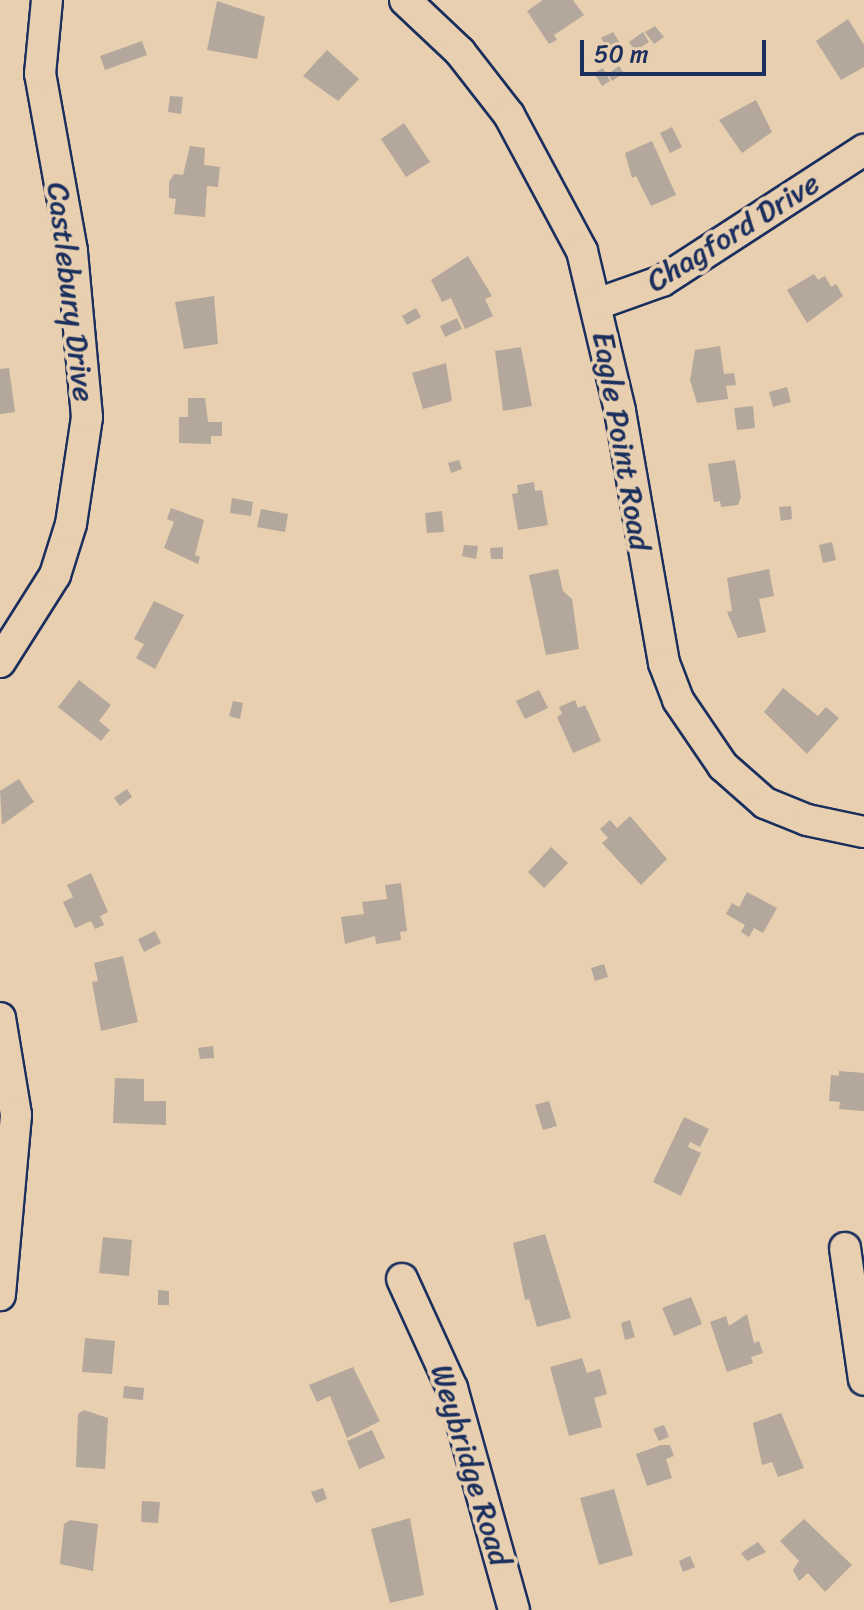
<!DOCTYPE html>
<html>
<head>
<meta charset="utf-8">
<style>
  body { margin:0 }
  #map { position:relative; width:864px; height:1610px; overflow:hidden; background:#e7cfb0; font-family:Sriracha,sans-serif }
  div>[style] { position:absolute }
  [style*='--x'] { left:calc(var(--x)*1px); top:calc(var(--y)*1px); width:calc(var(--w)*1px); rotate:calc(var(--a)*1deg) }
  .building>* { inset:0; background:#b4a79c }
  .roads { filter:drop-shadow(2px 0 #1b2f5e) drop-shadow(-2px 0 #1b2f5e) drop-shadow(0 2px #1b2f5e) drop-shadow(0 -2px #1b2f5e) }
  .minor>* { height:30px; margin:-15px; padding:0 15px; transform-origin:15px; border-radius:15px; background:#e7cfb0 }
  span { translate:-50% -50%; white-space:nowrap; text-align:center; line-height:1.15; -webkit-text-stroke:8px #e7cfb0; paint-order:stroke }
  .street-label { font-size:30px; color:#1b2f5e }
  .scale { position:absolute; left:580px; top:40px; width:186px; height:36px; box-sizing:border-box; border:4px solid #1b2f5e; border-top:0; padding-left:10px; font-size:24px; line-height:28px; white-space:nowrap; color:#1b2f5e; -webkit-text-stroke:6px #e7cfb0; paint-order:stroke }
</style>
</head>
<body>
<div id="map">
  <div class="building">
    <i style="clip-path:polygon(543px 0,573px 0,584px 15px,554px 35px,557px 40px,549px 44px,527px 11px)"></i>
    <i style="clip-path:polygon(217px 1px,265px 17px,257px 59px,207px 50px)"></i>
    <i style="clip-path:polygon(848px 19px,864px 45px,864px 67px,841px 80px,816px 41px)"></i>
    <i style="clip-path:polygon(655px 26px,664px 37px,654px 44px,645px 32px)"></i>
    <i style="clip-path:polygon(613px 32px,625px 51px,613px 58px,601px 38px)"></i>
    <i style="clip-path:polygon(643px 32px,649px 42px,635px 51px,629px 42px)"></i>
    <i style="clip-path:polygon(142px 41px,147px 55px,105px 70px,100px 56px)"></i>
    <i style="clip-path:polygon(327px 50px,359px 79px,338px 101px,303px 76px)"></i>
    <i style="clip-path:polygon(619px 66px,624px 73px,612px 81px,608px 74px)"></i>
    <i style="clip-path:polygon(603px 68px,610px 81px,602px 86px,594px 73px)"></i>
    <i style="clip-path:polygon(170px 96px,183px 97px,181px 114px,168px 112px)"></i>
    <i style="clip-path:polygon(756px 100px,772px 132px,742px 153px,719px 120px)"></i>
    <i style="clip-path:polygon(404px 123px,430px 162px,406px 177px,381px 139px)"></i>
    <i style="clip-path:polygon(672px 127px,682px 147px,670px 153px,660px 133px)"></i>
    <i style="clip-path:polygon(652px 141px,676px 195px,651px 206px,636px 176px,632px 178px,625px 153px)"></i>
    <i style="clip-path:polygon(190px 146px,205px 148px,204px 165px,220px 167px,218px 187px,207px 186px,205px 217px,174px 214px,176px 199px,169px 198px,169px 182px,174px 174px,183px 175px)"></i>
    <i style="clip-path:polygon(468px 256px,492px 296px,485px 299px,493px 316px,465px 329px,451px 298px,442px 302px,431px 280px)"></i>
    <i style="clip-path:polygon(814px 274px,818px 280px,825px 276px,831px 287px,836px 284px,843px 296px,807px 323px,787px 290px)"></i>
    <i style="clip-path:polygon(214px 296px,218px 344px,184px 349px,175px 302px)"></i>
    <i style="clip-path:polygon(416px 308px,421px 317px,407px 325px,402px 316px)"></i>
    <i style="clip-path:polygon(457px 318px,462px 329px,445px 337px,440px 326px)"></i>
    <i style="clip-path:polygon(720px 346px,724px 374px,734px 373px,736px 385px,726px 386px,728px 399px,697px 403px,690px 380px,695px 350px)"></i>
    <i style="clip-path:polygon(521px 347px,532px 406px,503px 411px,495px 351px)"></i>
    <i style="clip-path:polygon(446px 363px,452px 401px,423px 409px,412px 373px)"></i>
    <i style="clip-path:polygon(9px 368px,15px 412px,0 414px,0 369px)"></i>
    <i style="clip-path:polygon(787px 387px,791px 402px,773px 407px,769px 392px)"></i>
    <i style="clip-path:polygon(188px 398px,205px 398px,208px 422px,222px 422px,222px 436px,211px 436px,211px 444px,179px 443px,179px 417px,188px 417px)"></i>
    <i style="clip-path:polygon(753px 406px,755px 428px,737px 430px,734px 408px)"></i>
    <i style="clip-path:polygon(459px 460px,462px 469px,451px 473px,448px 463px)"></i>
    <i style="clip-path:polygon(735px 460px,741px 497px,738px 505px,721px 507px,720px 501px,714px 502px,708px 464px)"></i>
    <i style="clip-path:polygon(534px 482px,535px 491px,542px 490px,548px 525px,518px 530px,512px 494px,518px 493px,517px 485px)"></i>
    <i style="clip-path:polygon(232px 498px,253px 502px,251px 516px,230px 513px)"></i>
    <i style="clip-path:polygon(791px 506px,792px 519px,781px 521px,779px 507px)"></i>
    <i style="clip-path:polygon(171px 508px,204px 520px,195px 555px,200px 557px,198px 564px,164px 548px,174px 522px,167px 519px)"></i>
    <i style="clip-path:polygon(261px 509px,288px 514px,285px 532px,257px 527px)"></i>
    <i style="clip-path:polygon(442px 511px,444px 532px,427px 533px,425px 513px)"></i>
    <i style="clip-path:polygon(832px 542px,836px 560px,823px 563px,819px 545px)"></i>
    <i style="clip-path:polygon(464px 545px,478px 546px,476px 559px,462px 556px)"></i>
    <i style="clip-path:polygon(503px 547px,503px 559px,491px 559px,490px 548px)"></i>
    <i style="clip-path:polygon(558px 569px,563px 591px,572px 599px,579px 649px,546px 655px,529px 575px)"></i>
    <i style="clip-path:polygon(769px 569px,774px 596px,759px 599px,766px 632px,738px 638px,727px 612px,732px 611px,727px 578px)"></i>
    <i style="clip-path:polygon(154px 601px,184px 615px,155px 669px,136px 658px,144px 644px,134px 639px)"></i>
    <i style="clip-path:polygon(79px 680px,111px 705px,99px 721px,110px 730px,101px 741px,58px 707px)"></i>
    <i style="clip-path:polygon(783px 688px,818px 716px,826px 707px,839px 718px,807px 754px,764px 712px)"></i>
    <i style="clip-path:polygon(539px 690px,548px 708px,525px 719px,516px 701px)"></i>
    <i style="clip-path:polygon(575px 700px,578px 708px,585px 705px,601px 741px,573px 753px,557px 717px,562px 714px,559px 707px)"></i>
    <i style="clip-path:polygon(233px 701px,243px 703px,240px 719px,229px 716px)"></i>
    <i style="clip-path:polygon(19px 779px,34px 802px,2px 825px,0 791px)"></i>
    <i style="clip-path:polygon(127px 789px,132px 797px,120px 806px,114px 798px)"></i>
    <i style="clip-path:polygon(630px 816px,667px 859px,641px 885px,602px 843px,608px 838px,600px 829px,610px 820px,617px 828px)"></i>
    <i style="clip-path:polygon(551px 847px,568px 863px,544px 888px,528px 872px)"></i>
    <i style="clip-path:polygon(91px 873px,108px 912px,100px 916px,104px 925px,95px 929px,91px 921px,75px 928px,63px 902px,73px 897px,67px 885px)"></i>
    <i style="clip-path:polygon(401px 883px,407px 931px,400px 932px,401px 940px,376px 944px,375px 936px,345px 944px,341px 917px,364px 914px,362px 902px,387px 899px,385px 885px)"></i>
    <i style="clip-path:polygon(747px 892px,777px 908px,763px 933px,754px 928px,749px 937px,741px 932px,745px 925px,726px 914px,732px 903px,739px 907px)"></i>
    <i style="clip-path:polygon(155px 931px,161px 943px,144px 952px,138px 939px)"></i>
    <i style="clip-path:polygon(123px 956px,138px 1022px,101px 1031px,92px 982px,98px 981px,94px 963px)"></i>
    <i style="clip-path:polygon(604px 964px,608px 977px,595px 981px,591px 968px)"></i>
    <i style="clip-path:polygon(213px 1046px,214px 1058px,200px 1059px,198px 1048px)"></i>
    <i style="clip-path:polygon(839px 1071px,864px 1073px,864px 1111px,839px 1109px,840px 1102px,829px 1101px,831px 1075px,839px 1076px)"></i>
    <i style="clip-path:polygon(115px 1078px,144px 1079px,144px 1101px,166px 1101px,166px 1125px,113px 1123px)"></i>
    <i style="clip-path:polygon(549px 1101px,557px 1126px,543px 1130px,535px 1105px)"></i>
    <i style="clip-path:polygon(684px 1117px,709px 1129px,700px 1147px,690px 1142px,688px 1147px,701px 1153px,681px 1196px,653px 1182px)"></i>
    <i style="clip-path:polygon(545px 1234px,571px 1318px,537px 1327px,529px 1299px,525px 1300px,513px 1243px)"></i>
    <i style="clip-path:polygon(103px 1237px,132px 1240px,129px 1276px,99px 1273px)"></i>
    <i style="clip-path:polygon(158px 1290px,169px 1291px,169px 1305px,158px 1305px)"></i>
    <i style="clip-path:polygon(691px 1297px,702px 1324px,674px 1336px,662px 1308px)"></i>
    <i style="clip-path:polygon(747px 1314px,754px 1343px,759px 1341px,763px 1353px,751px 1357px,753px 1363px,727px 1372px,710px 1322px,726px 1316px,729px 1326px)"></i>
    <i style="clip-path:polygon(630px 1320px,635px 1337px,625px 1340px,621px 1323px)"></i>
    <i style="clip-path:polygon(85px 1338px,115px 1341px,112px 1374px,82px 1372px)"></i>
    <i style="clip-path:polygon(582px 1358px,587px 1373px,600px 1369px,607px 1394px,594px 1398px,602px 1427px,569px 1436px,550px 1367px)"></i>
    <i style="clip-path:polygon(353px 1367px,380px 1421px,347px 1438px,330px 1396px,317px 1402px,309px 1385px)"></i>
    <i style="clip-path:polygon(124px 1386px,144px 1388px,143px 1400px,123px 1398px)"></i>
    <i style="clip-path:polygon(84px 1410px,108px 1418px,105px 1469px,76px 1467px,78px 1414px)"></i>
    <i style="clip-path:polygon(781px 1413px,804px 1468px,778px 1477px,772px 1462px,762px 1465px,753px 1423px)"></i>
    <i style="clip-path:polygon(664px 1425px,669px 1437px,659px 1441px,653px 1429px)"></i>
    <i style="clip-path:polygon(372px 1430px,385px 1458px,359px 1469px,347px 1441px)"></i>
    <i style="clip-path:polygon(661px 1445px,670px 1445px,674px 1456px,666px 1459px,672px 1478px,647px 1486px,636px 1454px)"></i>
    <i style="clip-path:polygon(323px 1488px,327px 1499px,316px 1503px,311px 1492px)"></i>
    <i style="clip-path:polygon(614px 1489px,633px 1555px,599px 1565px,580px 1498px)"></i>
    <i style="clip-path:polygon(142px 1501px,160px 1502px,158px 1523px,141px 1522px)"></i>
    <i style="clip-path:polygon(410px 1518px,424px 1595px,390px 1603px,371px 1529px)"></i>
    <i style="clip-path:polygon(804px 1519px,852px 1565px,825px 1592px,808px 1573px,799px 1581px,793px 1570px,799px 1561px,780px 1541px)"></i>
    <i style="clip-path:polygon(70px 1520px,98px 1524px,93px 1571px,60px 1564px,64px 1524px)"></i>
    <i style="clip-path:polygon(758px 1542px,766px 1552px,747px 1561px,741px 1553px)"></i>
    <i style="clip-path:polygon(690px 1556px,695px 1567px,683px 1572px,679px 1561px)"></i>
  </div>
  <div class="roads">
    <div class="minor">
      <i style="--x:405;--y:0;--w:76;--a:43.4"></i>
      <i style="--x:460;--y:52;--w:80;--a:52.1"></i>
      <i style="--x:509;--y:115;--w:154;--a:61.8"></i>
      <i style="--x:582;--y:251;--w:164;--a:76.6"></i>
      <i style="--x:620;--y:411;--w:256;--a:80.1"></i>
      <i style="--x:664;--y:663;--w:40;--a:69"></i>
      <i style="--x:678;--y:700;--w:80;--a:55.7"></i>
      <i style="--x:723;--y:766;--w:56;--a:41.4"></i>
      <i style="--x:765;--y:803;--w:45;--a:22"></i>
      <i style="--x:807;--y:820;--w:58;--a:11.9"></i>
      <i style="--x:597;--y:304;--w:69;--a:-19.5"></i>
      <i style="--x:662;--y:281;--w:241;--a:-33"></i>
      <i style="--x:0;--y:662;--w:103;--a:-57.7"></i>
      <i style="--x:55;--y:575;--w:53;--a:-72.6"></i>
      <i style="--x:71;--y:524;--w:108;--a:-81.5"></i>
      <i style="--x:87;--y:417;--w:167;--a:-95.2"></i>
      <i style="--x:72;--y:251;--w:180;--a:-100.2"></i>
      <i style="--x:40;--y:74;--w:74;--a:-84.6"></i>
      <i style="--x:0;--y:1018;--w:98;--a:80.6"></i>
      <i style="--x:16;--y:1115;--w:181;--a:95.1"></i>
      <i style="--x:845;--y:1248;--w:133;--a:81.8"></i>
      <i style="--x:402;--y:1279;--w:120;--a:65.4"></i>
      <i style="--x:452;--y:1388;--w:230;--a:74.4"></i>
    </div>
  </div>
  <div class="street-label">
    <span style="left:733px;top:232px;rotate:-32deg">Chagford Drive</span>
    <span style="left:71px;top:292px;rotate:83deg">Castlebury Drive</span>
    <span style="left:622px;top:441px;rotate:80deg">Eagle Point Road</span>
    <span style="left:471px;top:1465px;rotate:73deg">Weybridge Road</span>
  </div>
  <div class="scale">50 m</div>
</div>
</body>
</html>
